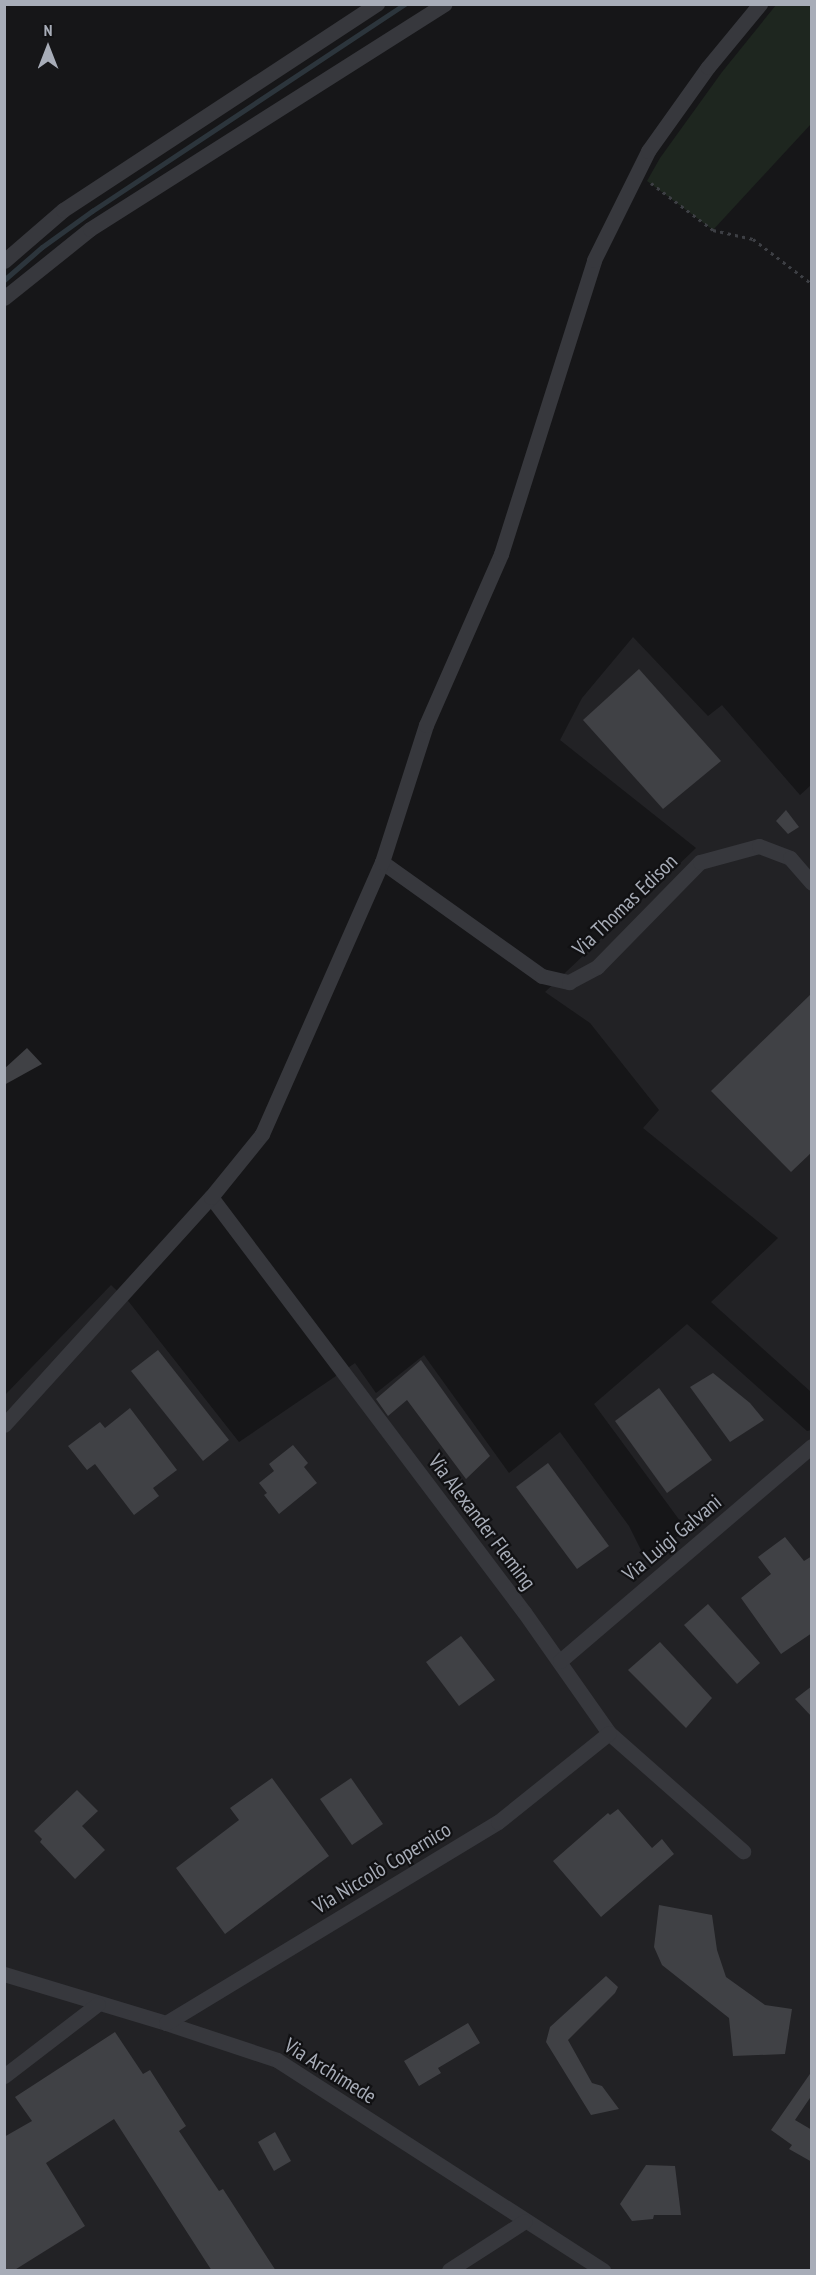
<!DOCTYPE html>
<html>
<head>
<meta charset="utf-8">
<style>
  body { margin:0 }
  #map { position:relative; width:816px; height:2275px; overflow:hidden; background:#161618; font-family:"PT Sans Narrow",sans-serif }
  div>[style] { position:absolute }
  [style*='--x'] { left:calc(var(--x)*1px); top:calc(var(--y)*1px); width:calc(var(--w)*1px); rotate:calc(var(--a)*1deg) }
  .built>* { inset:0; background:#222225 }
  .green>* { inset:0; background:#1e261f }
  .stream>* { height:5px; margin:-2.5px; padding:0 2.5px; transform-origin:2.5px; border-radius:2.5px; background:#2c353c }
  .building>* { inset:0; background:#404145 }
  .path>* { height:3px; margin-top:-1.5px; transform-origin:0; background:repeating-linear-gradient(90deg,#3d3f44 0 3px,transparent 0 7.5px) }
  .street>* { height:15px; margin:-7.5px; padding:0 7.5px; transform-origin:7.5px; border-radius:7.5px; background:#37383d }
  span { translate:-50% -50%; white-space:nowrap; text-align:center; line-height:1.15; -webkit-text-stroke:4.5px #111113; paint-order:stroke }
  .street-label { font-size:21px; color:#a8adb8 }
  .frame { position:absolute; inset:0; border:6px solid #a8adb8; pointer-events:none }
  .north { position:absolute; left:18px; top:18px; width:60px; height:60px; -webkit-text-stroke:4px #111113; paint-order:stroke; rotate:0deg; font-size:16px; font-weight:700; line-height:24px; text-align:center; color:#a8adb8 }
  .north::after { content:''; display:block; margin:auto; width:21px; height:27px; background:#a8adb8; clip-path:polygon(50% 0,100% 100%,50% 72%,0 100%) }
</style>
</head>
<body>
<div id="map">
  <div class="built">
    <i style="clip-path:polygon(633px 637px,708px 716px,722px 705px,800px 795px,811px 785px,811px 1392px,711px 1302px,778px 1238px,643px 1128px,659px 1110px,590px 1023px,545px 992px,696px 848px,560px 740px,582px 698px)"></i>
    <i style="clip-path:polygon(111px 1285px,129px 1302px,239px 1442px,355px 1363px,376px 1393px,424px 1355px,509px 1473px,560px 1432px,629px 1526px,647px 1562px,686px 1529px,594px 1404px,687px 1324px,807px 1431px,811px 1430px,811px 2270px,5px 2270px,4px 1396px)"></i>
  </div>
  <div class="green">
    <i style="clip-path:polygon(776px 5px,811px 5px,811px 124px,713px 230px,647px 181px,660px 158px,722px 72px)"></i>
  </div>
  <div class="stream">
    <i style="--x:4;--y:280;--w:50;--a:-41"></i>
    <i style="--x:42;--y:247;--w:62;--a:-35.8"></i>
    <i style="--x:92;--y:211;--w:375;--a:-33.5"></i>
  </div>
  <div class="building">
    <i style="clip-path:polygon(639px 669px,721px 761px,663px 809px,583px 720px)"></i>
    <i style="clip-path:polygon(786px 810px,799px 827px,788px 834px,776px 821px)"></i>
    <i style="clip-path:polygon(812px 993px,812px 1152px,791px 1172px,711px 1091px)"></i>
    <i style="clip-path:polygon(27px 1048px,42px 1064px,4px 1085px,4px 1069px)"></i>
    <i style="clip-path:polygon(158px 1350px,229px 1440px,203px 1461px,131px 1371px)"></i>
    <i style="clip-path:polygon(421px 1360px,490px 1456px,466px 1479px,407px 1400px,388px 1416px,376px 1399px)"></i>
    <i style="clip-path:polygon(713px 1373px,750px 1403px,764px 1420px,730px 1442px,690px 1387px)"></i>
    <i style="clip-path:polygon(659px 1388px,712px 1460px,667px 1493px,615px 1421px)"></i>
    <i style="clip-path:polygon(130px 1408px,177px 1470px,153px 1488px,159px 1496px,134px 1515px,95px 1464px,87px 1470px,68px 1446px,100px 1422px,105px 1428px)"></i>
    <i style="clip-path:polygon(293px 1445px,308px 1463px,304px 1467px,317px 1483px,279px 1514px,264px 1495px,267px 1493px,259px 1483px,274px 1471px,269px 1464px)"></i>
    <i style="clip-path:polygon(548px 1463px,609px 1546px,577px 1569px,516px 1487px)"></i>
    <i style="clip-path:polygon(785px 1537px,804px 1561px,812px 1556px,812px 1633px,781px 1654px,741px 1598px,771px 1574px,758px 1557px)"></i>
    <i style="clip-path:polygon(708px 1604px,760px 1663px,737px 1684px,684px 1625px)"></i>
    <i style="clip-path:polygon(461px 1636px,495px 1680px,459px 1706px,426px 1662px)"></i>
    <i style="clip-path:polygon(660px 1642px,712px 1698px,686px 1728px,628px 1670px)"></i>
    <i style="clip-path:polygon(812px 1686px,812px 1717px,795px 1699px)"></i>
    <i style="clip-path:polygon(272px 1778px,329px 1856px,225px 1934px,176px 1868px,239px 1820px,230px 1808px)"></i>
    <i style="clip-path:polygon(351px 1778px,383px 1824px,352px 1845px,320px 1799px)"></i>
    <i style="clip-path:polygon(77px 1790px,98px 1811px,82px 1826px,105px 1850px,75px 1879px,40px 1842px,42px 1839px,34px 1831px)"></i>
    <i style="clip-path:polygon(618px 1809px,652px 1848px,662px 1839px,674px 1854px,601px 1917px,553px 1861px,608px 1813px,610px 1815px)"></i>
    <i style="clip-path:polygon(659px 1905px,712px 1915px,717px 1950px,726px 1977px,765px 2005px,792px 2009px,785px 2054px,733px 2056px,729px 2018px,662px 1965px,654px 1947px)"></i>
    <i style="clip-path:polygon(606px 1976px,618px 1987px,615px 1993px,568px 2040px,592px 2083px,602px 2086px,619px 2109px,591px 2115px,546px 2042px,550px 2027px)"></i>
    <i style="clip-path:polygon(468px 2023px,480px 2043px,438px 2068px,441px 2073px,419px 2086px,404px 2061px)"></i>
    <i style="clip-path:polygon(115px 2032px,143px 2074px,150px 2070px,186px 2126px,179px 2131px,219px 2191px,223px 2189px,276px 2271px,212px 2271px,114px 2119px,46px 2163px,85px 2226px,13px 2271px,4px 2271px,4px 2137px,32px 2121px,15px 2097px)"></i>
    <i style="clip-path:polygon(812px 2071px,812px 2095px,795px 2120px,812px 2130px,812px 2162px,789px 2149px,792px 2145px,771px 2130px)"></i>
    <i style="clip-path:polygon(275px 2132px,291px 2161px,274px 2171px,258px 2142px)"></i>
    <i style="clip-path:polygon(646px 2165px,675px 2166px,681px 2215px,654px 2215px,653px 2219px,632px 2221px,620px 2204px)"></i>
  </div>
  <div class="path">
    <i style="--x:651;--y:183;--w:78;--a:37.2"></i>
    <i style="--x:713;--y:230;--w:41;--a:12.7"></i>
    <i style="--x:753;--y:239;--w:74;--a:37.3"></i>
  </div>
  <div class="street">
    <i style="--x:4;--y:261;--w:78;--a:-40.8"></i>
    <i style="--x:63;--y:210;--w:376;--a:-33.3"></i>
    <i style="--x:4;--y:298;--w:110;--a:-38.7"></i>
    <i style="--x:90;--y:229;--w:420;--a:-32.4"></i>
    <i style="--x:382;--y:862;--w:196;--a:35.5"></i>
    <i style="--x:542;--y:976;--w:28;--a:13"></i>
    <i style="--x:569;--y:982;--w:32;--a:-28"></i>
    <i style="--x:597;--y:967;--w:147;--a:-45.6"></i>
    <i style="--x:700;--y:862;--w:61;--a:-15.2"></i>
    <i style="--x:759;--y:846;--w:33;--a:21"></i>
    <i style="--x:790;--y:858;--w:33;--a:49"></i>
    <i style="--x:211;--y:1197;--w:520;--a:52.98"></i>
    <i style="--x:524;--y:1612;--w:148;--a:54.9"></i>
    <i style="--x:609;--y:1733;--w:179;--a:41.4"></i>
    <i style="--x:4;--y:1425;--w:308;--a:-47.8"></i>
    <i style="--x:211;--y:1197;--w:81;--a:-51"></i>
    <i style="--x:262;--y:1134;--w:297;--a:-66.2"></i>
    <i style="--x:382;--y:862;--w:144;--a:-72.2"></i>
    <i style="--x:426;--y:725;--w:187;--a:-66.3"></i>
    <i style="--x:501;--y:554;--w:308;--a:-72.4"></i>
    <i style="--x:594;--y:260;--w:122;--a:-63.6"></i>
    <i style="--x:648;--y:151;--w:103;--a:-54.5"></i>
    <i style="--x:708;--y:67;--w:82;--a:-50.5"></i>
    <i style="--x:560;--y:1661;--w:331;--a:-40.5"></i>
    <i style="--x:4;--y:1974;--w:169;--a:16.8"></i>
    <i style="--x:166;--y:2023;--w:117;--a:18.4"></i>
    <i style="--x:277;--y:2060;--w:388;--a:32.8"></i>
    <i style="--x:166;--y:2023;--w:388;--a:-31.2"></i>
    <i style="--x:498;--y:1822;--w:142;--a:-38.7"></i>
    <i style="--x:4;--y:2076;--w:118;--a:-37.5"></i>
    <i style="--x:449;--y:2270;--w:90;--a:-32.8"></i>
  </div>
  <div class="street-label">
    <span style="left:625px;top:905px;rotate:-44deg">Via Thomas Edison</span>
    <span style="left:482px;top:1522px;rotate:53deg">Via Alexander Fleming</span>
    <span style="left:672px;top:1538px;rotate:-40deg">Via Luigi Galvani</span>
    <span style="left:382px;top:1868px;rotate:-31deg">Via Niccolò Copernico</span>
    <span style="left:330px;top:2071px;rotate:32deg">Via Archimede</span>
  </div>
  <div class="frame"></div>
  <div class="north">N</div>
</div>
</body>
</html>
